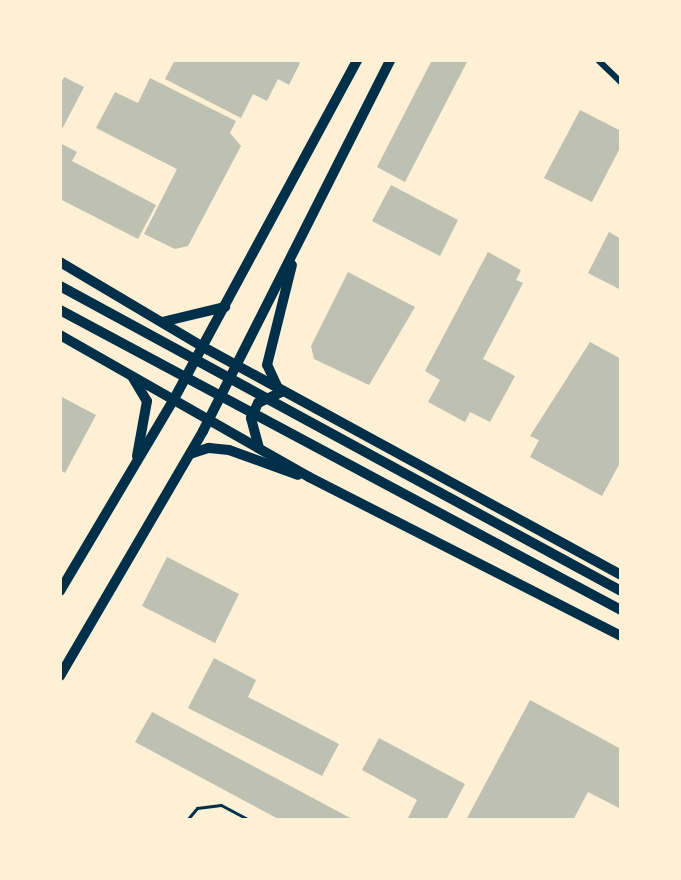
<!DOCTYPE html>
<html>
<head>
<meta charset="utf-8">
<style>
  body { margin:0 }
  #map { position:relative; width:681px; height:880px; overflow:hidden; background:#fdf0d5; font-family:Arial,sans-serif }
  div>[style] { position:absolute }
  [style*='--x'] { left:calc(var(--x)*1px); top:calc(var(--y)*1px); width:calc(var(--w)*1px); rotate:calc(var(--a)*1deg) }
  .building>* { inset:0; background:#bec0b2 }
  .service>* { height:3px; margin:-1.5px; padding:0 1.5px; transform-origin:1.5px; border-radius:1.5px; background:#003049 }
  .minor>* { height:6px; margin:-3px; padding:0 3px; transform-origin:3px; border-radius:3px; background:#003049 }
  .trunk>* { height:10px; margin:-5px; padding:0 5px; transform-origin:5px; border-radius:5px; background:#003049 }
  .motorway>* { height:10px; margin:-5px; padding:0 5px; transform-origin:5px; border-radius:5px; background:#003049 }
  span { translate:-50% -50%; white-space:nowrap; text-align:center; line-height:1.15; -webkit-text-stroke:4.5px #fdf0d5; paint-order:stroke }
  .frame { position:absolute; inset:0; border:62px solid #fdf0d5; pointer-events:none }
</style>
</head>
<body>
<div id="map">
  <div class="building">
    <i style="clip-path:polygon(175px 60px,295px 60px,300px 63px,289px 85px,278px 79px,267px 101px,253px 94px,241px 118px,165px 79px)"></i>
    <i style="clip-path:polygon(432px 60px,468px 60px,405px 182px,377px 167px)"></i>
    <i style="clip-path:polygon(64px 77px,84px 87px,60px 133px,60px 85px)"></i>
    <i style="clip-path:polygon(150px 78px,236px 121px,230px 133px,241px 146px,188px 246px,175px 249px,144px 234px,177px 169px,96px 128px,115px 92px,138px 103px)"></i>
    <i style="clip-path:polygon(580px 110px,621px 131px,621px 146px,592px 202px,544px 178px)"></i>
    <i style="clip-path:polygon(60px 143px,77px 152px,72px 161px,156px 205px,138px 239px,60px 199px)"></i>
    <i style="clip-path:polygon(391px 185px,458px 220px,440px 256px,372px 221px)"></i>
    <i style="clip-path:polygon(609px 232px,621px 239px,621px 290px,588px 273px)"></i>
    <i style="clip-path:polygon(488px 252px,521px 270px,516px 280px,523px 283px,483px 359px,515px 376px,490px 422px,470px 412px,465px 422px,428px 402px,440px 380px,425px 371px)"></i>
    <i style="clip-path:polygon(348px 272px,415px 307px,369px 385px,314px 359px,311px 346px)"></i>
    <i style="clip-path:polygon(590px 342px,621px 359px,621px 461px,602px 496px,530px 457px,539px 440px,530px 436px)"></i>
    <i style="clip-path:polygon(60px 396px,96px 415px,65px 473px,60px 470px)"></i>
    <i style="clip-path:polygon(167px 557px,239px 594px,215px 643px,142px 606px)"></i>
    <i style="clip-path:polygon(214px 658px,256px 680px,248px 697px,339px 744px,322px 776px,188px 708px)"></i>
    <i style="clip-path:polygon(530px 700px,621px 749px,621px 809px,588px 792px,573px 820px,466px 820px)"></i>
    <i style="clip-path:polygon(152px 712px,354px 820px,280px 820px,135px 742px)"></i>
    <i style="clip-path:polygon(379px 738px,465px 784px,446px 820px,407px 820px,417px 800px,362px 770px)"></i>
  </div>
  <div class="service">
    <i style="--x:187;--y:820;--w:16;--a:-50"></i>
    <i style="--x:197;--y:808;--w:24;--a:-7"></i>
    <i style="--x:221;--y:805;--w:32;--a:28"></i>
  </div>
  <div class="minor">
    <i style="--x:598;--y:60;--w:32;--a:44"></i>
  </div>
  <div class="trunk">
    <i style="--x:60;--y:335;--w:287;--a:29.7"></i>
    <i style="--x:309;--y:477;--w:350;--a:27"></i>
    <i style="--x:203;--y:347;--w:476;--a:28.6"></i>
    <i style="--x:133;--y:378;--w:27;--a:59"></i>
    <i style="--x:147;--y:401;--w:56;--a:100.3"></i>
    <i style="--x:277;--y:386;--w:23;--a:-115"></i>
    <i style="--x:267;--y:365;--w:103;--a:-76"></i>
    <i style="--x:259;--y:448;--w:31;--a:-105"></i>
    <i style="--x:251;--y:418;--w:17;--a:-65"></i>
    <i style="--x:258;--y:403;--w:26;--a:-25"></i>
    <i style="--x:190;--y:454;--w:20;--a:-18"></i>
    <i style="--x:209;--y:448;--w:20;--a:6"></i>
    <i style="--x:229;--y:450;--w:73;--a:19.9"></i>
    <i style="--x:60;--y:591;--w:223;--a:-59.3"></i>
    <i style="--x:174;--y:399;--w:385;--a:-61.6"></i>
    <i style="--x:60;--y:676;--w:284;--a:-59.7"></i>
    <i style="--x:203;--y:431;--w:415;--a:-63.2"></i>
  </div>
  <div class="motorway">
    <i style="--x:60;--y:262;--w:166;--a:30.7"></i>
    <i style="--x:60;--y:286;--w:639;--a:28.53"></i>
    <i style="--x:60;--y:310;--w:636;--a:28.14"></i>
    <i style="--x:162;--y:322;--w:65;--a:-13.4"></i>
  </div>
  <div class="frame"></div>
</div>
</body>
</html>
